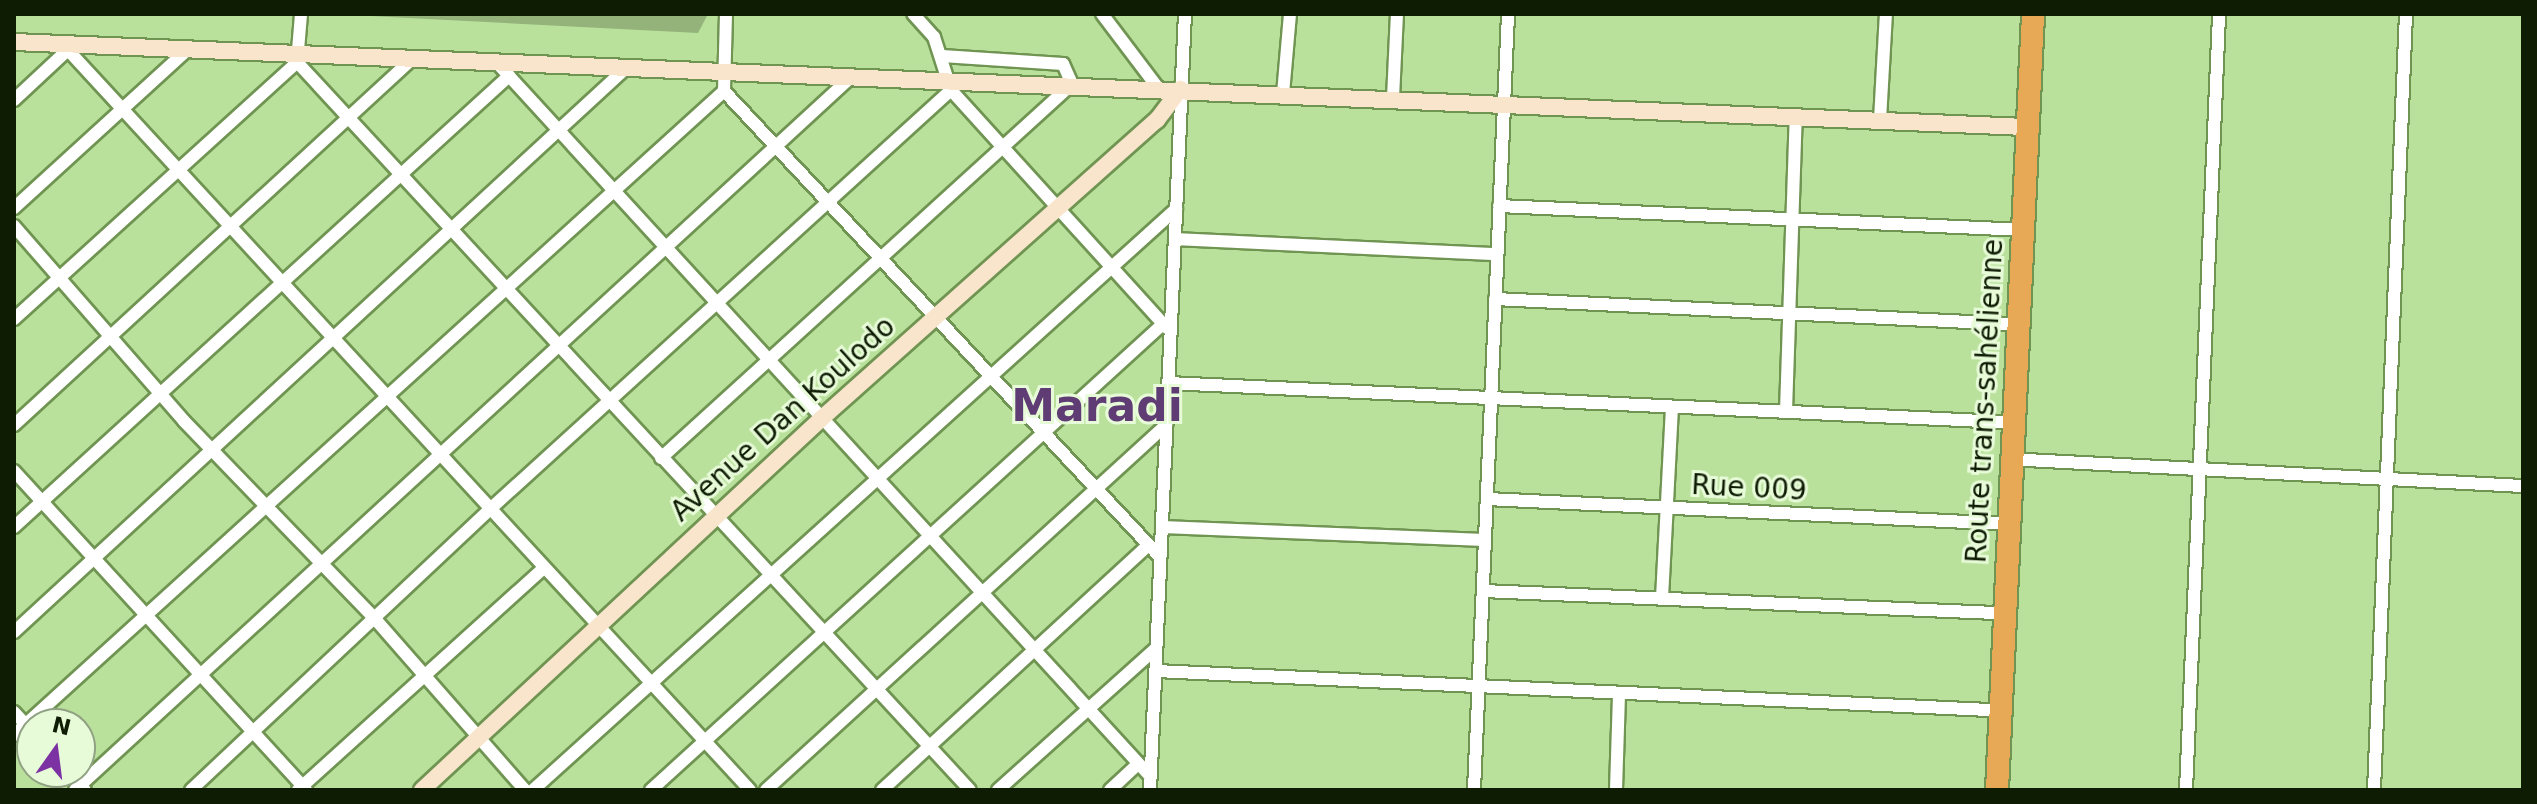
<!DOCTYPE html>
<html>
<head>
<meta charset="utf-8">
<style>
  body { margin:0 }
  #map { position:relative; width:2537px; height:804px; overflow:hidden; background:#bae19c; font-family:"DejaVu Sans",sans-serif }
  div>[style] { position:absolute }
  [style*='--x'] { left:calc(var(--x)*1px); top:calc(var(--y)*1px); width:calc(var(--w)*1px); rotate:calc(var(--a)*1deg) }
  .green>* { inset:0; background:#93b37a }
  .roads { filter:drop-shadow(2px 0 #709452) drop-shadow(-2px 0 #709452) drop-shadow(0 2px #709452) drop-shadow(0 -2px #709452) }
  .street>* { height:12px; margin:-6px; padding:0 6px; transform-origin:6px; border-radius:6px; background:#fff }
  .secondary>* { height:16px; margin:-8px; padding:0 8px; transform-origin:8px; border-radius:8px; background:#f8e5cc }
  .highway>* { height:22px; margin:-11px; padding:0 11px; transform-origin:11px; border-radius:11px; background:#e7a955 }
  span { translate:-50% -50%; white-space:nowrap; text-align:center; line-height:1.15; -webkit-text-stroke:6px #e7fbd9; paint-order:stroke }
  .street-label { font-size:28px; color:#0e1c03 }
  .town-label { font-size:44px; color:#603c75; font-weight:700 }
  .frame { position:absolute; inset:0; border:16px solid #0e1c03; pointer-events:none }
  .north { position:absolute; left:16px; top:708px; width:80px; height:80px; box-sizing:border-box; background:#e7fbd9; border:2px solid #90a283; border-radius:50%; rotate:14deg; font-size:22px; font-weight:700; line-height:32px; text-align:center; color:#0e1c03 }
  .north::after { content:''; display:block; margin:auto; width:28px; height:36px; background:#7d32a3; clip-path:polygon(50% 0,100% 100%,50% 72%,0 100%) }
</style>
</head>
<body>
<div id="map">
  <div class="green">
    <i style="clip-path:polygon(332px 14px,708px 14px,698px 33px)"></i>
  </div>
  <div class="roads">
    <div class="street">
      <i style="--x:726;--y:14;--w:77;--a:91.5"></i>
      <i style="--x:724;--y:91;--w:638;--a:46.9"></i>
      <i style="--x:1102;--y:14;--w:93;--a:52.9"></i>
      <i style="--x:68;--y:50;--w:1006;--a:47.34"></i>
      <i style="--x:297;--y:62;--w:991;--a:47.25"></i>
      <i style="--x:499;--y:65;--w:965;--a:47.52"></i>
      <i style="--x:951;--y:90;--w:321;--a:47.8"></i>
      <i style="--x:1283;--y:94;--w:80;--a:-85"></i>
      <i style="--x:1393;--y:98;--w:84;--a:-87.3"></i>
      <i style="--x:14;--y:100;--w:81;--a:-43"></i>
      <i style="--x:1880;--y:120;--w:106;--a:-86.8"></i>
      <i style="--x:1499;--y:206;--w:525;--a:2.62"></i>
      <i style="--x:14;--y:208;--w:234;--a:-42.4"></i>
      <i style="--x:14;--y:226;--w:259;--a:48.9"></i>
      <i style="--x:184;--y:421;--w:277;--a:46"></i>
      <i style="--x:376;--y:620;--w:226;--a:48.8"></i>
      <i style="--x:1175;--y:239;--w:322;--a:2.7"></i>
      <i style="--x:1495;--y:299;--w:515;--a:2.78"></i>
      <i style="--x:14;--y:319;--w:382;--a:-42.2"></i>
      <i style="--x:297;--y:62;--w:48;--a:-85.2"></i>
      <i style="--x:1168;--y:383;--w:838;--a:2.67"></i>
      <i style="--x:1786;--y:411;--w:294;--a:-88.1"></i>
      <i style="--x:14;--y:425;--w:538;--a:-42.59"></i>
      <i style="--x:661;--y:458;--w:556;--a:-42.3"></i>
      <i style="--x:1072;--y:84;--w:22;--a:-114"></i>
      <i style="--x:1063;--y:64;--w:121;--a:-176.2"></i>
      <i style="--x:2007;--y:459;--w:517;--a:3"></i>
      <i style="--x:14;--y:471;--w:432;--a:47.5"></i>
      <i style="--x:1487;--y:499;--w:524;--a:2.74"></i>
      <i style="--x:14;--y:527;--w:670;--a:-42.34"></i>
      <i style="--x:1162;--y:527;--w:323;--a:2.3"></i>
      <i style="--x:1483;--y:591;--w:512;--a:2.46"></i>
      <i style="--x:1662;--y:598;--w:190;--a:-87"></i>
      <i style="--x:14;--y:632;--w:831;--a:-42.66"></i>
      <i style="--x:1156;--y:671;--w:835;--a:2.68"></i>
      <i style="--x:14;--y:712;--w:26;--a:47"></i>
      <i style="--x:14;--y:735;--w:959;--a:-42.21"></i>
      <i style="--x:68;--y:772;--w:25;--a:47"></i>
      <i style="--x:75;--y:790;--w:1050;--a:-42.57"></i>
      <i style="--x:191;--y:790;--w:407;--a:-43.2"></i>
      <i style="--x:488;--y:511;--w:626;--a:-42.28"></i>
      <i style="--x:951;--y:90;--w:56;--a:-107.8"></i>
      <i style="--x:934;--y:37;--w:31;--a:-132"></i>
      <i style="--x:298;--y:790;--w:331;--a:-42.1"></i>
      <i style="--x:533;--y:790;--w:867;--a:-42.1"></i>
      <i style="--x:651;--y:790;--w:692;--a:-42.31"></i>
      <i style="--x:766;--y:790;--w:542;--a:-42.38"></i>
      <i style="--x:882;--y:790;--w:362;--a:-42.6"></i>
      <i style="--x:998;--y:790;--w:212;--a:-41.9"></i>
      <i style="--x:1110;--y:790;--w:38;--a:-43"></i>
      <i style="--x:1150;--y:790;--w:777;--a:-87.42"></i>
      <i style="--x:1474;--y:790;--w:777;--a:-87.49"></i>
      <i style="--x:1616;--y:790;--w:97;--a:-88.2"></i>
      <i style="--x:2186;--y:790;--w:777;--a:-87.56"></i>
      <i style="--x:2374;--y:790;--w:777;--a:-87.64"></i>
    </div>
    <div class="secondary">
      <i style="--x:14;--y:42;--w:2015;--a:2.42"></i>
      <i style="--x:422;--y:790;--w:545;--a:-42.92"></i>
      <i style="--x:821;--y:419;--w:450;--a:-41.7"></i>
      <i style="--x:1157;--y:120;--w:39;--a:-53"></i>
    </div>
    <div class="highway">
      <i style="--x:1997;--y:790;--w:777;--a:-87.34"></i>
    </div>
  </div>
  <div class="street-label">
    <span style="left:1985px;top:401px;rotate:-87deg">Route trans-sahélienne</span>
    <span style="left:783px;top:419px;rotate:-42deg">Avenue Dan Koulodo</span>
    <span style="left:1749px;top:488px;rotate:3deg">Rue 009</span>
  </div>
  <div class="town-label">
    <span style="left:1097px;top:406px">Maradi</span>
  </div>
  <div class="frame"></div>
  <div class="north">N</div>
</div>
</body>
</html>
